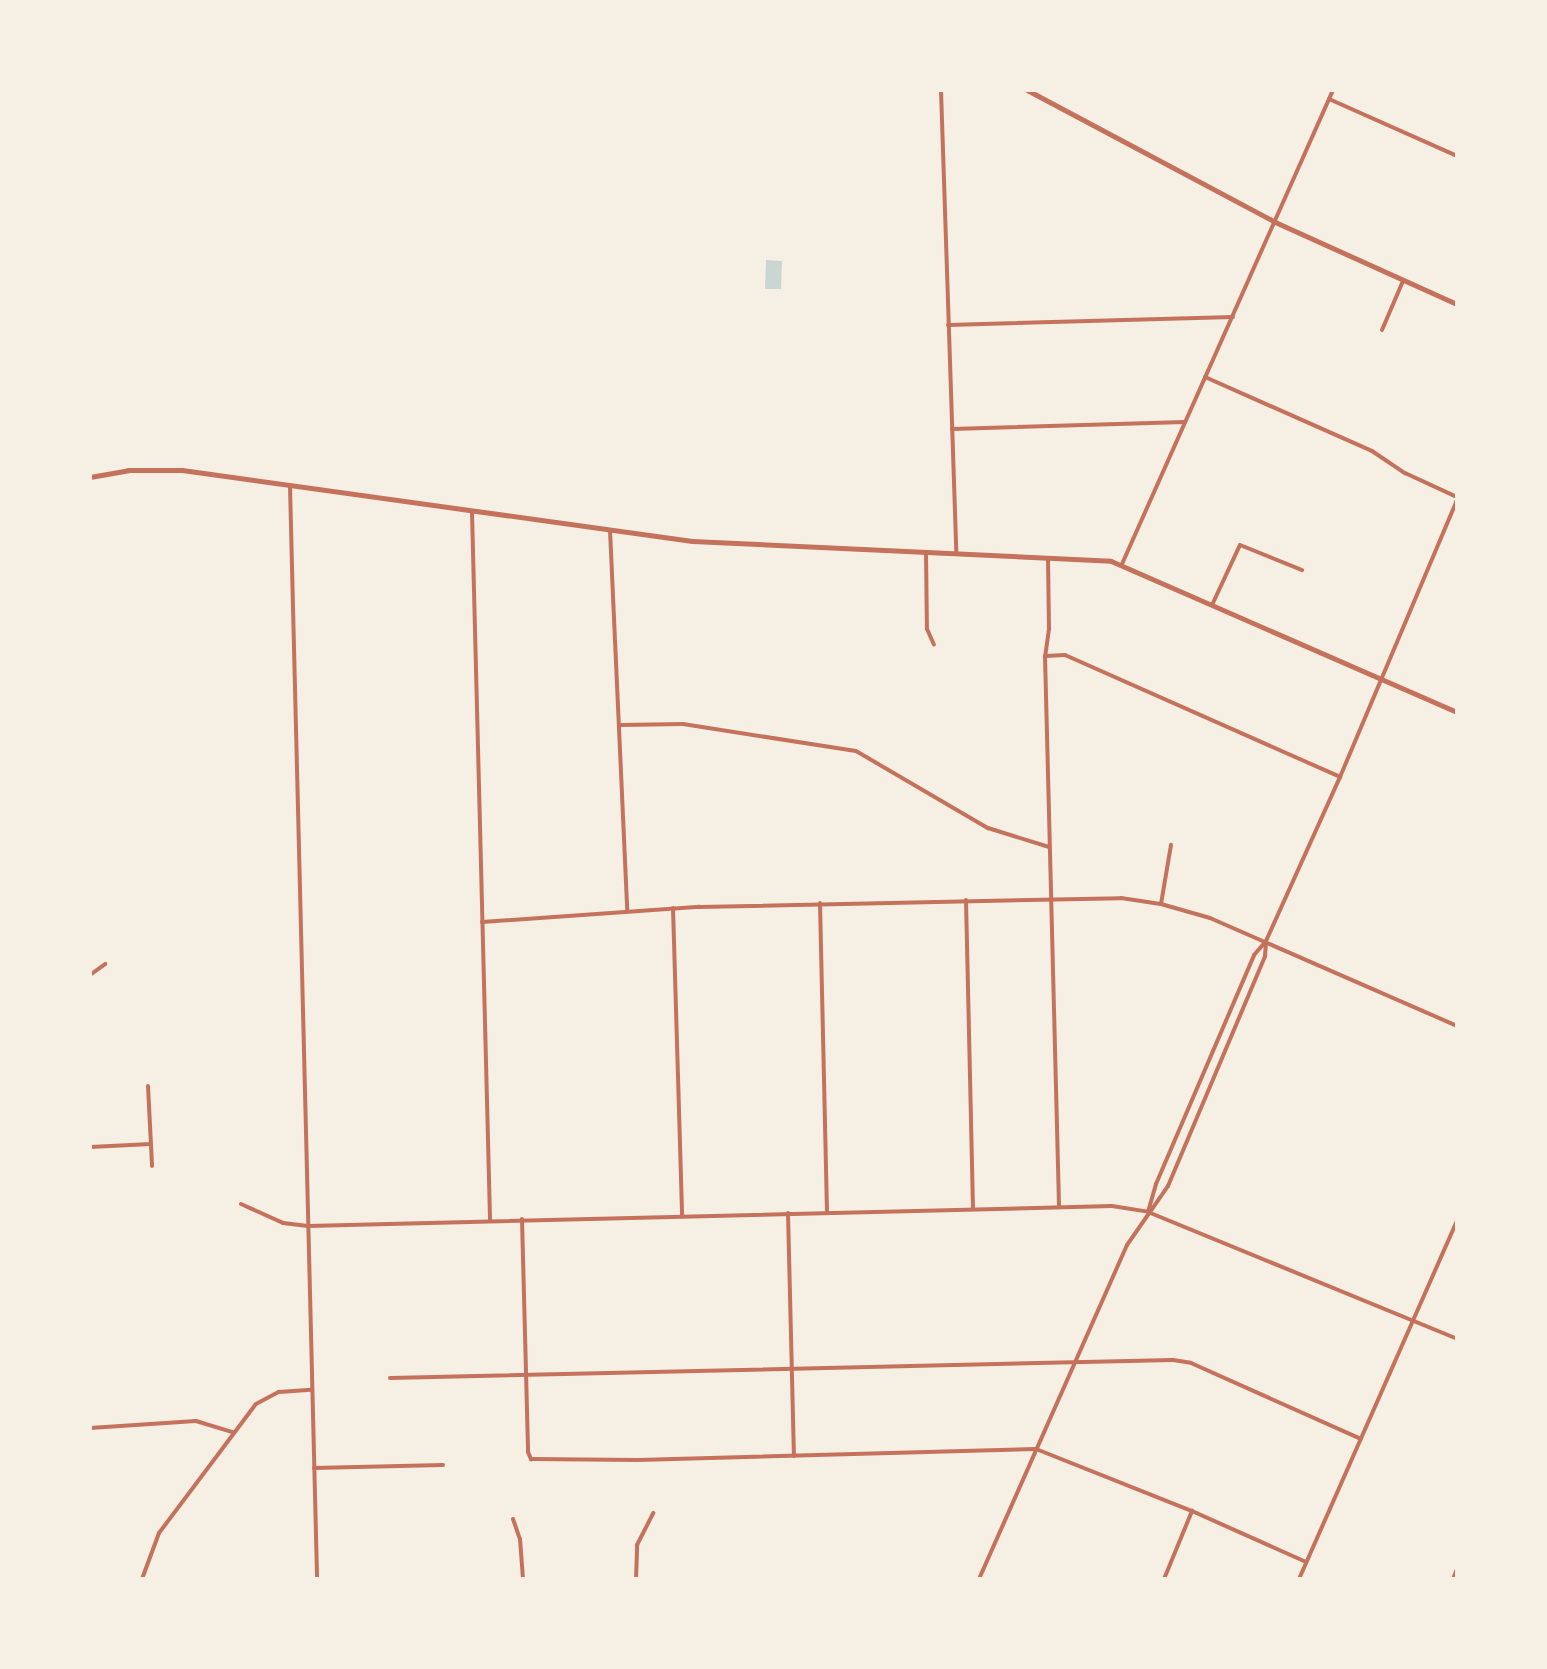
<!DOCTYPE html>
<html>
<head>
<meta charset="utf-8">
<style>
  body { margin:0 }
  #map { position:relative; width:1547px; height:1669px; overflow:hidden; background:#f6efe4; font-family:Commissioner,sans-serif }
  div>[style] { position:absolute }
  [style*='--x'] { left:calc(var(--x)*1px); top:calc(var(--y)*1px); width:calc(var(--w)*1px); rotate:calc(var(--a)*1deg) }
  .water>* { inset:0; background:#c9d6d2 }
  .minor>* { height:4px; margin:-2px; padding:0 2px; transform-origin:2px; border-radius:2px; background:#c5725c }
  .tertiary>* { height:5px; margin:-2.5px; padding:0 2.5px; transform-origin:2.5px; border-radius:2.5px; background:#c5725c }
  span { translate:-50% -50%; white-space:nowrap; text-align:center; line-height:1.15; -webkit-text-stroke:7px #f6efe4; paint-order:stroke }
  .frame { position:absolute; inset:0; border:92px solid #f6efe4; pointer-events:none }
</style>
</head>
<body>
<div id="map">
  <div class="water">
    <i style="clip-path:polygon(766px 260px,782px 261px,781px 289px,765px 289px)"></i>
  </div>
  <div class="minor">
    <i style="--x:941;--y:90;--w:463;--a:88.1"></i>
    <i style="--x:1329;--y:99;--w:140;--a:24"></i>
    <i style="--x:948;--y:325;--w:285;--a:-1.6"></i>
    <i style="--x:1382;--y:330;--w:53;--a:-66.8"></i>
    <i style="--x:1205;--y:377;--w:183;--a:23.9"></i>
    <i style="--x:1372;--y:451;--w:40;--a:34"></i>
    <i style="--x:1405;--y:473;--w:57;--a:24.8"></i>
    <i style="--x:952;--y:429;--w:233;--a:-1.7"></i>
    <i style="--x:290;--y:486;--w:1093;--a:88.58"></i>
    <i style="--x:472;--y:512;--w:708;--a:88.54"></i>
    <i style="--x:610;--y:530;--w:380;--a:87.4"></i>
    <i style="--x:926;--y:552;--w:77;--a:89.3"></i>
    <i style="--x:927;--y:629;--w:17;--a:66"></i>
    <i style="--x:1048;--y:558;--w:71;--a:89.2"></i>
    <i style="--x:1049;--y:629;--w:27;--a:98"></i>
    <i style="--x:1045;--y:656;--w:551;--a:88.54"></i>
    <i style="--x:1122;--y:564;--w:519;--a:-66"></i>
    <i style="--x:1212;--y:605;--w:66;--a:-65"></i>
    <i style="--x:1240;--y:545;--w:67;--a:22"></i>
    <i style="--x:1045;--y:656;--w:20;--a:-3"></i>
    <i style="--x:1065;--y:655;--w:301;--a:23.9"></i>
    <i style="--x:621;--y:725;--w:62;--a:-0.9"></i>
    <i style="--x:683;--y:724;--w:175;--a:8.9"></i>
    <i style="--x:856;--y:751;--w:153;--a:30.3"></i>
    <i style="--x:988;--y:828;--w:64;--a:17.3"></i>
    <i style="--x:966;--y:900;--w:309;--a:88.7"></i>
    <i style="--x:820;--y:903;--w:309;--a:88.7"></i>
    <i style="--x:1161;--y:904;--w:60;--a:-80.4"></i>
    <i style="--x:673;--y:908;--w:308;--a:88.3"></i>
    <i style="--x:482;--y:922;--w:218;--a:-4"></i>
    <i style="--x:699;--y:907;--w:422;--a:-1.2"></i>
    <i style="--x:1121;--y:898;--w:40;--a:8.5"></i>
    <i style="--x:1161;--y:904;--w:51;--a:15.9"></i>
    <i style="--x:1210;--y:918;--w:270;--a:23.6"></i>
    <i style="--x:90;--y:975;--w:19;--a:-36"></i>
    <i style="--x:148;--y:1086;--w:80;--a:87.1"></i>
    <i style="--x:90;--y:1147;--w:61;--a:-2.8"></i>
    <i style="--x:241;--y:1204;--w:46;--a:24.3"></i>
    <i style="--x:283;--y:1223;--w:25;--a:7"></i>
    <i style="--x:308;--y:1226;--w:804;--a:-1.42"></i>
    <i style="--x:1112;--y:1206;--w:36;--a:9"></i>
    <i style="--x:1148;--y:1212;--w:334;--a:22.3"></i>
    <i style="--x:1148;--y:1212;--w:29;--a:-74"></i>
    <i style="--x:1156;--y:1184;--w:249;--a:-66.8"></i>
    <i style="--x:1254;--y:955;--w:18;--a:-49"></i>
    <i style="--x:1266;--y:941;--w:180;--a:-65.7"></i>
    <i style="--x:1340;--y:777;--w:301;--a:-67.1"></i>
    <i style="--x:788;--y:1213;--w:243;--a:88.6"></i>
    <i style="--x:522;--y:1219;--w:233;--a:88.5"></i>
    <i style="--x:528;--y:1452;--w:8;--a:67"></i>
    <i style="--x:531;--y:1459;--w:107;--a:0.5"></i>
    <i style="--x:638;--y:1460;--w:398;--a:-1.6"></i>
    <i style="--x:1036;--y:1449;--w:168;--a:21.7"></i>
    <i style="--x:1192;--y:1511;--w:125;--a:24.1"></i>
    <i style="--x:390;--y:1378;--w:783;--a:-1.32"></i>
    <i style="--x:1173;--y:1360;--w:18;--a:9"></i>
    <i style="--x:1191;--y:1363;--w:186;--a:24.1"></i>
    <i style="--x:90;--y:1428;--w:106;--a:-3.8"></i>
    <i style="--x:196;--y:1421;--w:39;--a:17"></i>
    <i style="--x:314;--y:1468;--w:129;--a:-1.3"></i>
    <i style="--x:513;--y:1519;--w:21;--a:71"></i>
    <i style="--x:520;--y:1539;--w:40;--a:85.7"></i>
    <i style="--x:142;--y:1579;--w:49;--a:-69.7"></i>
    <i style="--x:159;--y:1533;--w:161;--a:-53.1"></i>
    <i style="--x:256;--y:1404;--w:26;--a:-28"></i>
    <i style="--x:279;--y:1392;--w:32;--a:-4"></i>
    <i style="--x:636;--y:1579;--w:34;--a:-88"></i>
    <i style="--x:637;--y:1545;--w:36;--a:-63"></i>
    <i style="--x:979;--y:1579;--w:365;--a:-66.1"></i>
    <i style="--x:1127;--y:1245;--w:72;--a:-55.2"></i>
    <i style="--x:1168;--y:1186;--w:250;--a:-67.1"></i>
    <i style="--x:1265;--y:956;--w:14;--a:-86"></i>
    <i style="--x:1164;--y:1579;--w:74;--a:-67.6"></i>
    <i style="--x:1299;--y:1579;--w:391;--a:-66.2"></i>
    <i style="--x:1453;--y:1579;--w:11;--a:-68"></i>
  </div>
  <div class="tertiary">
    <i style="--x:1027;--y:90;--w:281;--a:28"></i>
    <i style="--x:1275;--y:222;--w:200;--a:24.3"></i>
    <i style="--x:90;--y:477;--w:39;--a:-10"></i>
    <i style="--x:128;--y:470;--w:54;--a:0"></i>
    <i style="--x:182;--y:470;--w:515;--a:7.93"></i>
    <i style="--x:692;--y:541;--w:419;--a:2.7"></i>
    <i style="--x:1111;--y:561;--w:378;--a:23.6"></i>
  </div>
  <div class="frame"></div>
</div>
</body>
</html>
